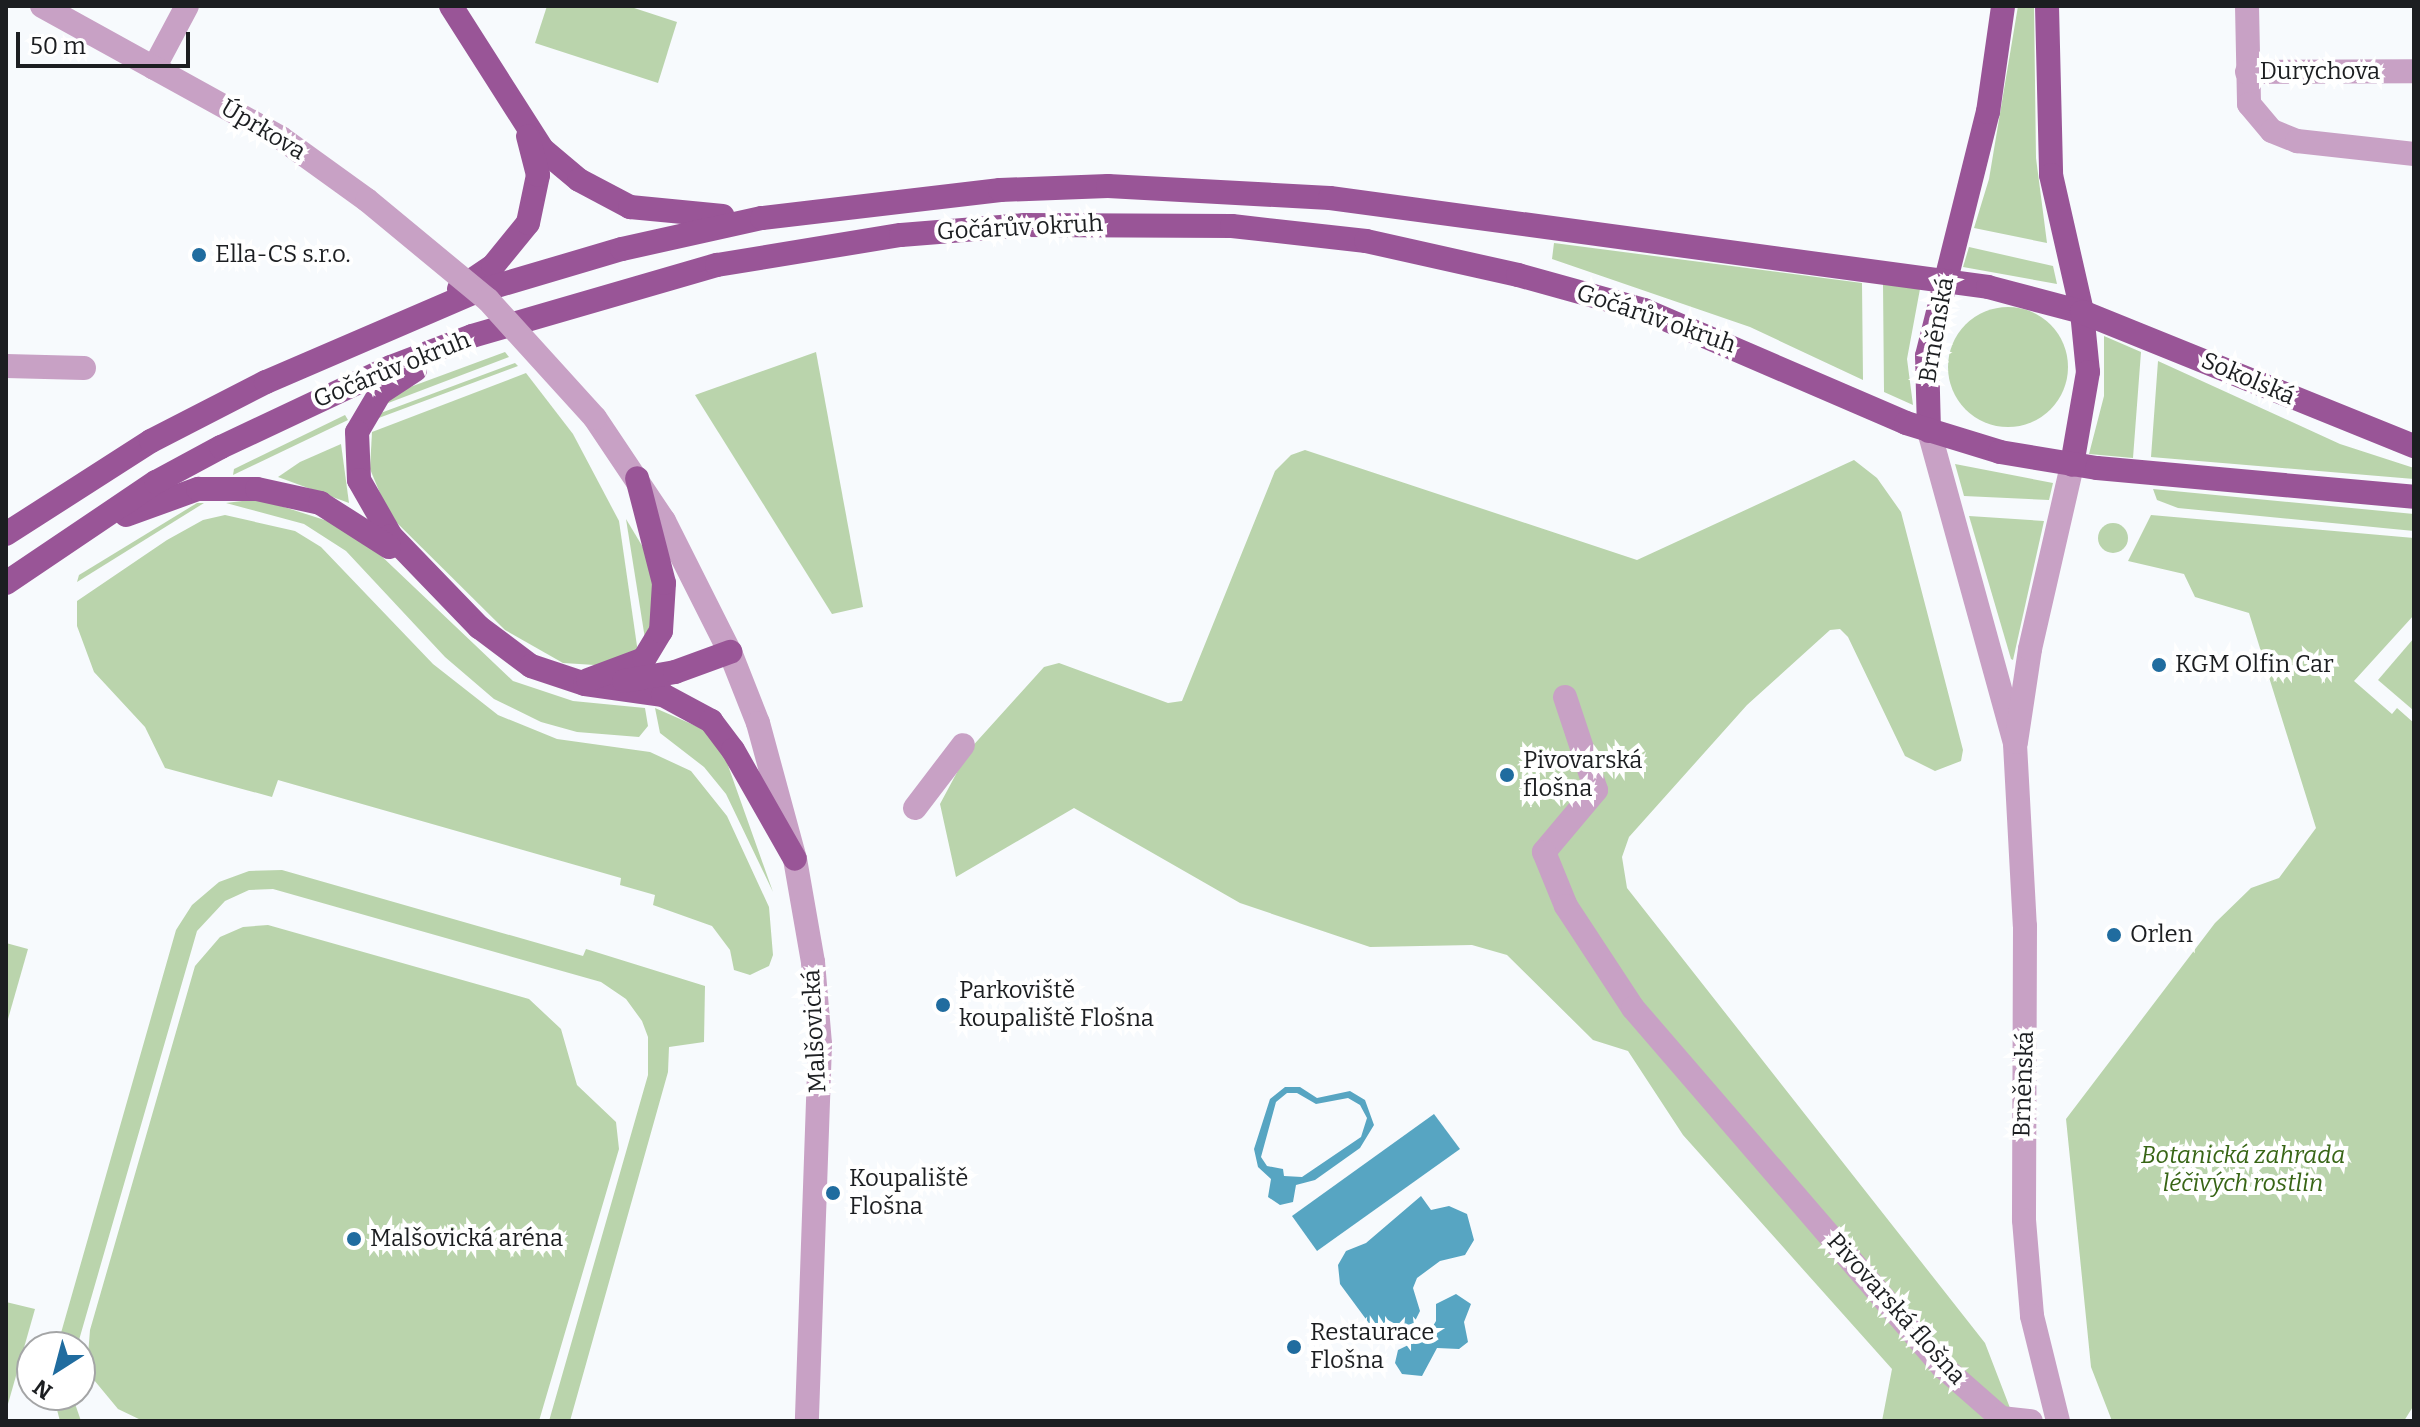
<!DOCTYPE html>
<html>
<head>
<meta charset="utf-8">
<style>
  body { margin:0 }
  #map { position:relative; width:2420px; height:1427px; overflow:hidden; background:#f7fafd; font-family:Bitter,serif }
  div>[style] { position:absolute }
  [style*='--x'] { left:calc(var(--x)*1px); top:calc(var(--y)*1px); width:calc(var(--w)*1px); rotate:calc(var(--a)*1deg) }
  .green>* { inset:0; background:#bad4ac }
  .round { border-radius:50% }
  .water>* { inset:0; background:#57a5c2 }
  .minor>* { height:24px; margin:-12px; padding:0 12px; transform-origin:12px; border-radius:12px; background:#c8a1c5 }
  .tertiary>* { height:24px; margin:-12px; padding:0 12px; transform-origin:12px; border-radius:12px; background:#c8a1c5 }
  .primary>* { height:24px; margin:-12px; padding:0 12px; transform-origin:12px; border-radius:12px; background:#995597 }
  .tertiary-bridge>* { height:24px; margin:-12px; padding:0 12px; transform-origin:12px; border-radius:12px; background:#c8a1c5 }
  .dots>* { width:22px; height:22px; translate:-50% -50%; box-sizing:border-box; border:4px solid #fff; border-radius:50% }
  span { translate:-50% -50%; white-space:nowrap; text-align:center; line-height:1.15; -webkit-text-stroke:8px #fff; paint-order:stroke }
  .street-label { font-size:24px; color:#1c1e21 }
  .poi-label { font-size:24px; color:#1c1e21 }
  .left { translate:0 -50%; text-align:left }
  .park-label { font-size:24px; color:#386516; font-style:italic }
  .frame { position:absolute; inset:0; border:8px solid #1c1e21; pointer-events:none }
  .north { position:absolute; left:16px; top:1331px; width:80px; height:80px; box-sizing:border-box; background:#fff; border:2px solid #a4a5a6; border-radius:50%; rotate:216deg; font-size:22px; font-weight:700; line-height:32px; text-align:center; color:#1c1e21 }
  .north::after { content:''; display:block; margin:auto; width:28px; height:36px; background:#206c9f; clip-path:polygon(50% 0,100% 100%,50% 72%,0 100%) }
  .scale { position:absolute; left:16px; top:32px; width:174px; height:36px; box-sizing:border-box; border:4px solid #1c1e21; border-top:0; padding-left:10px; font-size:24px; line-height:28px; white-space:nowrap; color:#1c1e21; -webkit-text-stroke:6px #fff; paint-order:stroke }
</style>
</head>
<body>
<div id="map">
  <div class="green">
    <i style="clip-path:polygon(547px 6px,628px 6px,677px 22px,658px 83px,535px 43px)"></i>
    <i style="clip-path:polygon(2018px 6px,2034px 6px,2036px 158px,2047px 243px,1974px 228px,1989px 179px)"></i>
    <i style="clip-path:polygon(1554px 243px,1862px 283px,1863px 380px,1750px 327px,1552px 259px)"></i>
    <i style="clip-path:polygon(1969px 247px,2053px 266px,2057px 284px,1963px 267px)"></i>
    <i style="clip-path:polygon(1883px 284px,1920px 289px,1907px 359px,1913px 405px,1884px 392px)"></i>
    <i class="round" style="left:1948px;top:307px;width:120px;height:120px"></i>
    <i style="clip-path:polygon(2104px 336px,2141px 352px,2133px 458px,2089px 454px,2104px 396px)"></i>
    <i style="clip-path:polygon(505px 352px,509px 357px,383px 405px,402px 390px)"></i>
    <i style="clip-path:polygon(816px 352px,863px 607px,832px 614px,695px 395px)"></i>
    <i style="clip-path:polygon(2158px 361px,2340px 444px,2414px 468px,2414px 479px,2151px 457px)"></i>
    <i style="clip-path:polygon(515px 363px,518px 366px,376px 419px,378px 414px)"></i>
    <i style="clip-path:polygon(526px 373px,573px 434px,619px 521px,638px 653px,611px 666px,563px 663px,505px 630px,389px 515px,370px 469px,372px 432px)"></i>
    <i style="clip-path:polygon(345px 415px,348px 420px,233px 475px,234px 469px)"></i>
    <i style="clip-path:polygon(341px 444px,349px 503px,278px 477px,300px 462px)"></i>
    <i style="clip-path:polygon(1305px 450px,1637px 560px,1854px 460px,1877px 478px,1901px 512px,1963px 750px,1961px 761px,1935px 771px,1905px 756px,1848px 637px,1840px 629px,1830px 630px,1747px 705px,1629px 837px,1622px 857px,1627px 888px,1985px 1343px,2015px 1421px,1882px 1421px,1892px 1369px,1683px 1135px,1628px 1051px,1593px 1040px,1507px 955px,1472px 945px,1370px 947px,1240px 903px,1074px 808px,956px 877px,940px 804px,969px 750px,1044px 667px,1059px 663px,1168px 703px,1182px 701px,1275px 471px,1291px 455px)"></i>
    <i style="clip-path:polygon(1955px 464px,2053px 483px,2049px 500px,1964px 496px)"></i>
    <i style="clip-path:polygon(2153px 489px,2414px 514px,2414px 531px,2178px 508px,2157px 500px)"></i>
    <i style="clip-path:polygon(259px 499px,334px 523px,374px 549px,513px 681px,573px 701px,645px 708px,648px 726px,639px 737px,577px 732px,541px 722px,494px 699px,445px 657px,346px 551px,304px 524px,226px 503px)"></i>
    <i style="clip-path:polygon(197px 503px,204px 503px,77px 582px,79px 575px)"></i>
    <i style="clip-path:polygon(225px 515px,295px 531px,321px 547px,433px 664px,498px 715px,557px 739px,650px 752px,691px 771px,727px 816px,769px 907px,773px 955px,769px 966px,750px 975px,734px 970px,730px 950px,712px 926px,653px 905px,655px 895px,620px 885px,621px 878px,278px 780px,272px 797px,165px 768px,145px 727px,94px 672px,77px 626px,77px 601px,167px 540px,203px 520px)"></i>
    <i style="clip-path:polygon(2151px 515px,2414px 538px,2414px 615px,2354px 681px,2392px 714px,2397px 708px,2414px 723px,2414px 1405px,2404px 1421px,2112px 1421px,2091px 1367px,2066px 1119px,2215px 923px,2251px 888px,2279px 878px,2316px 828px,2249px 613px,2195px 597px,2184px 574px,2128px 561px)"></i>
    <i style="clip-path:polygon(1969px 516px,2044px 521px,2013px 660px,2011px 659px)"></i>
    <i style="clip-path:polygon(626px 519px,644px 549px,658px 591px,646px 645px)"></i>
    <i class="round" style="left:2098px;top:523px;width:30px;height:30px"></i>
    <i style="clip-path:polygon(2414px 638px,2414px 709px,2413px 710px,2378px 680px)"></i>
    <i style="clip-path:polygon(655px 708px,703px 729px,725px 757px,773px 892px,726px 794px,704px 767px,660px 733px)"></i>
    <i style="clip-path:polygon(282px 870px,583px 956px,586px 949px,705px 986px,704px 1042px,669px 1047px,668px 1072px,570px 1421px,549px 1421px,648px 1075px,648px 1037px,642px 1021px,626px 999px,601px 982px,273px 889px,249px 890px,225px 901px,197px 931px,77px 1347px,57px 1347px,176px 930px,192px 905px,219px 882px,249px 871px)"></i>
    <i style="clip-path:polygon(268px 925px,529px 999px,561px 1029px,577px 1085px,616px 1122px,619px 1149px,539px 1421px,143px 1421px,118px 1409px,94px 1380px,88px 1355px,90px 1330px,195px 966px,220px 937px,243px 927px)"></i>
    <i style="clip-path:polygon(6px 943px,28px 949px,6px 1026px)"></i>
    <i style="clip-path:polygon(6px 1302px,35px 1309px,6px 1411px)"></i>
    <i style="clip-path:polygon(53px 1395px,72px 1395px,81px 1421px,60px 1421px)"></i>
  </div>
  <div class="water">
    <i style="clip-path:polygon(evenodd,1285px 1087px,1300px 1087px,1317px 1098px,1350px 1091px,1365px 1100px,1374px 1125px,1360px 1148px,1315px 1180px,1296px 1185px,1293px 1202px,1280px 1205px,1268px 1197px,1271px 1179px,1258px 1167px,1254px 1149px,1270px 1099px,1285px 1087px,1297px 1093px,1316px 1104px,1348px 1098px,1360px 1105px,1367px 1118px,1361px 1137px,1302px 1177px,1284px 1176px,1283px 1169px,1267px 1166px,1261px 1157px,1276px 1102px,1287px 1093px,1297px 1093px)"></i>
    <i style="clip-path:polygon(1434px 1114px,1460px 1149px,1317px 1251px,1292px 1216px)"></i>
    <i style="clip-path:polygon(1421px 1196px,1431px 1210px,1449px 1206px,1467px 1214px,1474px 1240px,1465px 1255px,1440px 1261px,1417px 1278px,1413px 1288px,1420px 1311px,1414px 1323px,1401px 1327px,1388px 1320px,1374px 1330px,1340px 1284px,1338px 1265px,1346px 1251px,1366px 1243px)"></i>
    <i style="clip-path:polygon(1456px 1294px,1471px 1304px,1464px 1322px,1468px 1342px,1459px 1349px,1437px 1348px,1422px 1376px,1402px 1374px,1395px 1363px,1398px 1350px,1427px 1336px,1436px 1321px,1436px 1304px)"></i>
  </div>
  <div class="minor">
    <i style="--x:2247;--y:6;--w:98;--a:88.8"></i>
    <i style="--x:2249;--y:104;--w:35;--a:50"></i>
    <i style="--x:2272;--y:131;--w:27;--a:22"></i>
    <i style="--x:2297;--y:141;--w:118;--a:6.3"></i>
    <i style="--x:154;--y:68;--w:70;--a:-62"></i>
    <i style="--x:2247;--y:72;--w:167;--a:-0.3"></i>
    <i style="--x:6;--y:366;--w:78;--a:1.5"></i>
    <i style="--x:1565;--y:697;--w:98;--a:71.6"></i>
    <i style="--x:1596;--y:790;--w:81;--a:130"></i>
    <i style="--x:1544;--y:852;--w:58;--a:67.8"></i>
    <i style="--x:1566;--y:906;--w:122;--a:56.7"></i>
    <i style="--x:1633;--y:1008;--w:474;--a:49.2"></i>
    <i style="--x:1943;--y:1367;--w:77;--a:41.3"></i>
    <i style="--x:2001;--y:1418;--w:30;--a:6"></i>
    <i style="--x:915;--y:808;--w:79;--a:-52.7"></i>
  </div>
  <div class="tertiary">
    <i style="--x:42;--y:6;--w:273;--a:28.9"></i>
    <i style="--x:281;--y:138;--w:106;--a:35.8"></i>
    <i style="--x:595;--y:418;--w:124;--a:56.2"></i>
    <i style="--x:664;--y:521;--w:147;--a:63.3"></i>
    <i style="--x:730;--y:652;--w:76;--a:68.5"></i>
    <i style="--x:758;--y:723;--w:141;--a:74.8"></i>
    <i style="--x:795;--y:859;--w:105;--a:80.1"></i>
    <i style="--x:813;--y:962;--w:82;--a:85.1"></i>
    <i style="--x:820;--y:1044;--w:377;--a:92"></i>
    <i style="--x:1929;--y:431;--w:325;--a:74.6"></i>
    <i style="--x:2015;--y:744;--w:182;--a:86.9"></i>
    <i style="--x:2025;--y:926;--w:294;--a:90.2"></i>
    <i style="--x:2024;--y:1220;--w:96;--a:85.2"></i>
    <i style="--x:2032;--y:1316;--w:108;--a:76.1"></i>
    <i style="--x:2016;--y:742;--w:94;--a:-81.4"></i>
    <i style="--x:2030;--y:649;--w:189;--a:-77.1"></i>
  </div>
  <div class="primary">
    <i style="--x:451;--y:6;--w:169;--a:57.5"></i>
    <i style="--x:542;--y:149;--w:48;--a:40"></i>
    <i style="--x:579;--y:180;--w:58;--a:27.9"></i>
    <i style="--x:630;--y:207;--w:93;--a:5.5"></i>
    <i style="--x:2047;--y:6;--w:169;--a:88.6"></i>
    <i style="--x:2051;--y:175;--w:140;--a:77.2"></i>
    <i style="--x:2082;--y:312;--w:60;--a:84.3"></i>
    <i style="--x:2088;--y:372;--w:94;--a:99.8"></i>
    <i style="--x:459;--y:289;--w:41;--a:-34.1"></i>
    <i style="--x:493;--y:266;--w:55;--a:-50.9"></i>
    <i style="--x:528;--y:223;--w:49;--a:-78.2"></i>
    <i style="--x:538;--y:175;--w:40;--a:-104.4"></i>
    <i style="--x:415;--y:370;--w:42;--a:146.7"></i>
    <i style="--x:380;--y:393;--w:45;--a:120.5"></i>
    <i style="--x:357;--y:432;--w:48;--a:87.6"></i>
    <i style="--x:359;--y:480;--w:64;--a:60.3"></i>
    <i style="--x:391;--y:536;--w:127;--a:46"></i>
    <i style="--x:479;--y:627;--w:65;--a:36.9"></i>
    <i style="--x:531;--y:666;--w:57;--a:18.4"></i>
    <i style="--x:585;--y:684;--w:79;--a:8"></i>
    <i style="--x:663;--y:695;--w:55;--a:28.4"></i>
    <i style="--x:711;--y:721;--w:36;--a:53"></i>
    <i style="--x:733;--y:750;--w:125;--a:60.4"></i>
    <i style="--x:1929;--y:431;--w:75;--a:-91.5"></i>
    <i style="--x:1927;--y:356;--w:252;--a:-76"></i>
    <i style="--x:1988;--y:112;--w:107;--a:-81.9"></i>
    <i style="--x:126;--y:515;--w:77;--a:-19.9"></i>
    <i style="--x:198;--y:489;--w:59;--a:0"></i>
    <i style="--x:257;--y:489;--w:65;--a:12.5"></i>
    <i style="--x:320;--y:503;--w:82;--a:32.5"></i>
    <i style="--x:6;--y:534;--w:172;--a:-32.7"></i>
    <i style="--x:151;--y:441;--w:129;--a:-27.2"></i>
    <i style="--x:266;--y:382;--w:225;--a:-23.3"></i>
    <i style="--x:473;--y:293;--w:155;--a:-16.5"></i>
    <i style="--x:622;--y:249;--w:143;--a:-12.5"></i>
    <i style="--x:762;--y:218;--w:240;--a:-6.7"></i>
    <i style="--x:1000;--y:190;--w:108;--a:-2.1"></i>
    <i style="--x:1108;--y:186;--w:222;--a:3.1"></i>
    <i style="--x:1330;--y:198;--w:664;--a:7.7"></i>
    <i style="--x:1988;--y:287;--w:97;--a:14.9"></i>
    <i style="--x:2082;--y:312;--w:358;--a:22"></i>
    <i style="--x:6;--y:583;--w:181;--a:-34"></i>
    <i style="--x:156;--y:482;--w:74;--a:-28.3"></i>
    <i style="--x:221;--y:447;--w:188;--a:-25.2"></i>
    <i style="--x:391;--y:367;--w:87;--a:-20.9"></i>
    <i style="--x:472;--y:336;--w:255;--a:-16.2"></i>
    <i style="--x:717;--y:265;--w:186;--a:-9.3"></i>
    <i style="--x:901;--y:235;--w:124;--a:-4.6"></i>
    <i style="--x:1025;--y:225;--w:207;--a:0.3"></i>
    <i style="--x:1232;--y:226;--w:135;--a:6.4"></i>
    <i style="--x:1366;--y:241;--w:156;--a:12.6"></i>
    <i style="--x:1518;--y:275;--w:131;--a:15.5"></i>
    <i style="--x:1644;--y:310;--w:285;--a:23.3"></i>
    <i style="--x:1906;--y:423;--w:98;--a:17.1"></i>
    <i style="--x:2000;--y:452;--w:98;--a:9.4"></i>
    <i style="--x:2097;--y:468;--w:318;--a:5.2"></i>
    <i style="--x:588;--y:680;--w:60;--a:-20.6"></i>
    <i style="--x:644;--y:659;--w:33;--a:-59"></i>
    <i style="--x:661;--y:631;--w:48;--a:-86.4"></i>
    <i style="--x:664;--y:583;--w:108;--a:-104.4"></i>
    <i style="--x:624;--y:681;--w:52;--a:-10"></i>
    <i style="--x:675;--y:672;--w:59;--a:-20"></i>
  </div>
  <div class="tertiary-bridge">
    <i style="--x:367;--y:200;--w:157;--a:39.6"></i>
    <i style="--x:488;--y:300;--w:159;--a:47.8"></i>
  </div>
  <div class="dots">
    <i style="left:199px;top:255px;background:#206c9f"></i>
    <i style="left:2159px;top:665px;background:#206c9f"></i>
    <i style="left:1507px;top:775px;background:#206c9f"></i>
    <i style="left:2114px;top:935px;background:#206c9f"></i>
    <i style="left:943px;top:1005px;background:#206c9f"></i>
    <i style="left:833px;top:1193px;background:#206c9f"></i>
    <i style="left:354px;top:1239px;background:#206c9f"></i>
    <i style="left:1294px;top:1347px;background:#206c9f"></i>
  </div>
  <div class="street-label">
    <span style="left:2320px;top:72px">Durychova</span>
    <span style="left:263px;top:130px;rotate:31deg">Úprkova</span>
    <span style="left:1020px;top:228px;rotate:-3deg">Gočárův okruh</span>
    <span style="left:1656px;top:319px;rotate:19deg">Gočárův okruh</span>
    <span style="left:1937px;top:330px;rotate:-80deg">Brněnská</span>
    <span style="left:392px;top:370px;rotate:-22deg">Gočárův okruh</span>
    <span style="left:2248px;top:379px;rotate:23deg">Sokolská</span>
    <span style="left:815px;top:1031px;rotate:-93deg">Malšovická</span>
    <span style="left:2024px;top:1084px;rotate:-88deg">Brněnská</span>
    <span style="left:1896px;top:1309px;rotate:48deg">Pivovarská flošna</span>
  </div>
  <div class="poi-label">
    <span class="left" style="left:215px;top:255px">Ella-CS s.r.o.</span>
    <span class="left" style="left:2175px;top:665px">KGM Olfin Car</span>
    <span class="left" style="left:1523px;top:775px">Pivovarská<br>flošna</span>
    <span class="left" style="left:2130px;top:935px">Orlen</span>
    <span class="left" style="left:959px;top:1005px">Parkoviště<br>koupaliště Flošna</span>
    <span class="left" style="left:849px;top:1193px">Koupaliště<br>Flošna</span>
    <span class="left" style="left:370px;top:1239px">Malšovická aréna</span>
    <span class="left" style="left:1310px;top:1347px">Restaurace<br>Flošna</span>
  </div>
  <div class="park-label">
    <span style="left:2243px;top:1170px">Botanická zahrada<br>léčivých rostlin</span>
  </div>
  <div class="frame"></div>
  <div class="north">N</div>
  <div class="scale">50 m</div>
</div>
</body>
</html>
